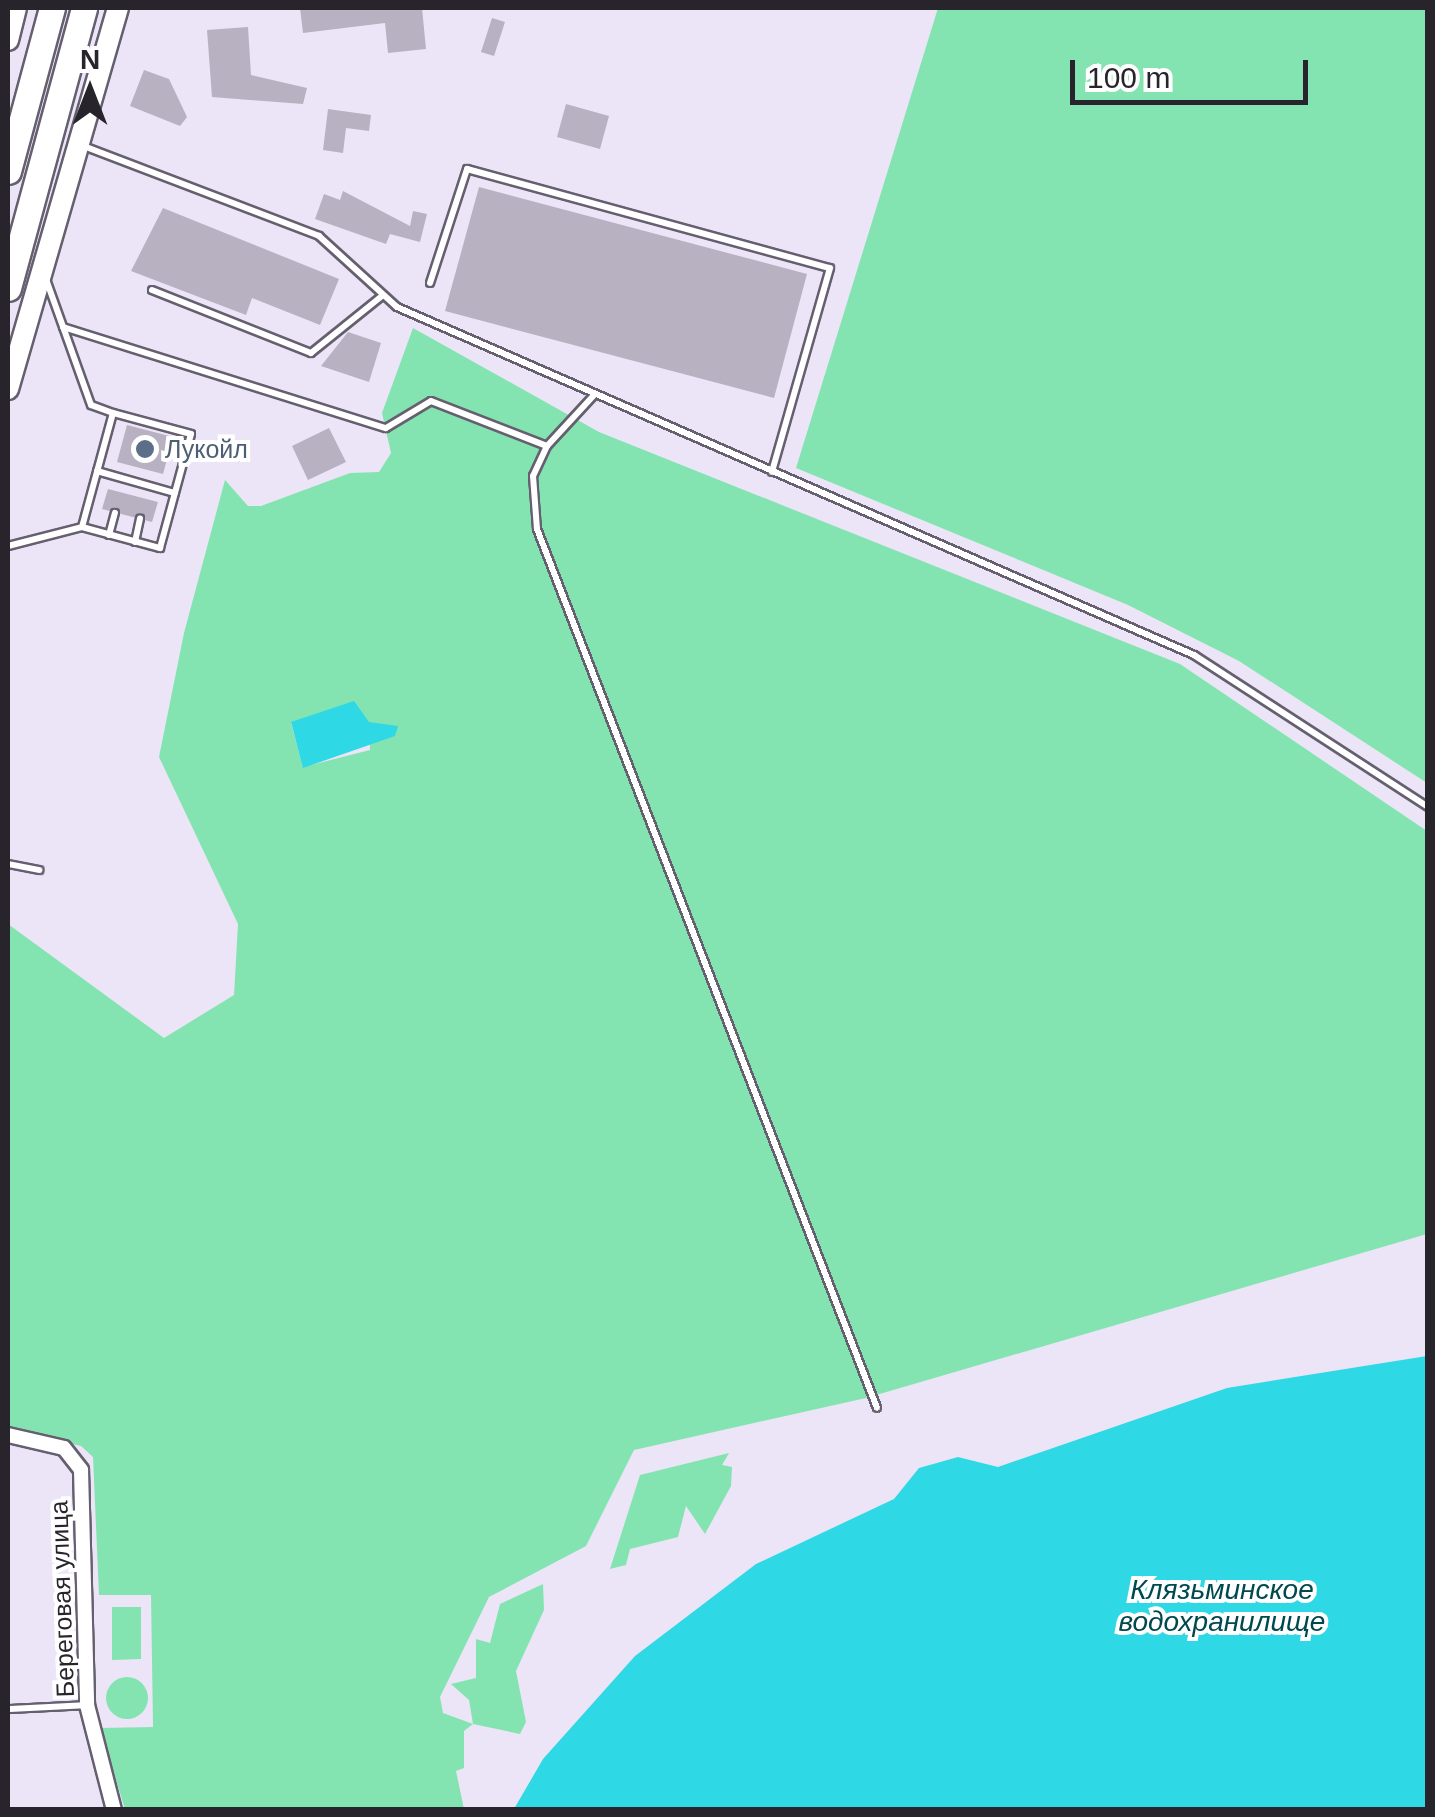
<!DOCTYPE html>
<html>
<head>
<meta charset="utf-8">
<style>
  body { margin:0 }
  #map { position:relative; width:1435px; height:1817px; overflow:hidden; background:#ece5f7; font-family:Helvetica,sans-serif }
  div>[style] { position:absolute }
  [style*='--x'] { left:calc(var(--x)*1px); top:calc(var(--y)*1px); width:calc(var(--w)*1px); rotate:calc(var(--a)*1deg) }
  .green>* { inset:0; background:#84e4b1 }
  .round { border-radius:50% }
  .water>* { inset:0; background:#2fd8e5 }
  .building>* { inset:0; background:#b8b1c2 }
  .roads { filter:drop-shadow(2px 0 #655f6f) drop-shadow(-2px 0 #655f6f) drop-shadow(0 2px #655f6f) drop-shadow(0 -2px #655f6f) }
  .lane>* { height:6px; margin:-3px; padding:0 3px; transform-origin:3px; border-radius:3px; background:#fff }
  .street>* { height:14px; margin:-7px; padding:0 7px; transform-origin:7px; border-radius:7px; background:#fff }
  .secondary>* { height:20px; margin:-10px; padding:0 10px; transform-origin:10px; border-radius:10px; background:#fff }
  .highway>* { height:25px; margin:-12.5px; padding:0 12.5px; transform-origin:12.5px; border-radius:12.5px; background:#fff }
  .dots>* { width:28px; height:28px; translate:-50% -50%; box-sizing:border-box; border:5px solid #fff; border-radius:50% }
  span { translate:-50% -50%; white-space:nowrap; text-align:center; line-height:1.15; -webkit-text-stroke:8px #fff; paint-order:stroke }
  .service-label { font-size:25px; color:#4e5e75 }
  .left { translate:0 -50%; text-align:left }
  .street-label { font-size:25px; color:#27252b }
  .water-label { font-size:28px; color:#00494e; font-style:italic }
  .frame { position:absolute; inset:0; border:10px solid #27252b; pointer-events:none }
  .north { position:absolute; left:40px; top:40px; width:100px; height:100px; -webkit-text-stroke:8px #fff; paint-order:stroke; rotate:0deg; font-size:28px; font-weight:700; line-height:40px; text-align:center; color:#27252b }
  .north::after { content:''; display:block; margin:auto; width:35px; height:45px; background:#27252b; clip-path:polygon(50% 0,100% 100%,50% 72%,0 100%) }
  .scale { position:absolute; left:1070px; top:60px; width:238px; height:45px; box-sizing:border-box; border:5px solid #27252b; border-top:0; padding-left:12px; font-size:30px; line-height:35px; white-space:nowrap; color:#27252b; -webkit-text-stroke:8px #fff; paint-order:stroke }
</style>
</head>
<body>
<div id="map">
  <div class="green">
    <i style="clip-path:polygon(938px 8px,1427px 8px,1427px 783px,1239px 661px,1128px 605px,796px 468px)"></i>
    <i style="clip-path:polygon(evenodd,413px 328px,599px 432px,1180px 664px,1427px 831px,1427px 1234px,866px 1398px,634px 1450px,586px 1546px,489px 1597px,440px 1697px,443px 1713px,473px 1724px,469px 1700px,451px 1684px,476px 1678px,476px 1639px,490px 1643px,500px 1604px,543px 1584px,544px 1610px,516px 1671px,526px 1722px,520px 1734px,473px 1724px,464px 1731px,464px 1768px,456px 1771px,464px 1809px,125px 1809px,100px 1728px,153px 1727px,151px 1595px,99px 1595px,93px 1457px,81px 1446px,8px 1429px,8px 924px,164px 1038px,234px 995px,238px 924px,159px 757px,184px 633px,225px 480px,248px 506px,261px 506px,350px 473px,379px 472px,391px 453px,382px 413px,413px 328px,341px 709px,369px 722px,370px 750px,303px 767px,291px 723px,341px 709px)"></i>
    <i style="clip-path:polygon(729px 1453px,722px 1465px,732px 1467px,731px 1486px,705px 1534px,686px 1506px,678px 1537px,630px 1549px,626px 1565px,610px 1569px,640px 1475px)"></i>
    <i style="clip-path:polygon(112px 1607px,141px 1607px,141px 1659px,112px 1660px)"></i>
    <i class="round" style="left:106px;top:1677px;width:42px;height:42px"></i>
  </div>
  <div class="water">
    <i style="clip-path:polygon(354px 701px,369px 722px,398px 726px,395px 736px,303px 768px,291px 722px)"></i>
    <i style="clip-path:polygon(1427px 1356px,1427px 1809px,514px 1809px,543px 1759px,635px 1656px,756px 1564px,894px 1499px,919px 1468px,958px 1457px,998px 1467px,1227px 1388px)"></i>
  </div>
  <div class="building">
    <i style="clip-path:polygon(300px 8px,422px 8px,426px 49px,388px 53px,385px 23px,303px 33px)"></i>
    <i style="clip-path:polygon(492px 18px,505px 22px,494px 56px,481px 52px)"></i>
    <i style="clip-path:polygon(248px 27px,251px 75px,307px 88px,303px 104px,212px 97px,207px 30px)"></i>
    <i style="clip-path:polygon(144px 70px,169px 79px,187px 117px,180px 126px,130px 106px)"></i>
    <i style="clip-path:polygon(566px 104px,609px 116px,600px 149px,557px 137px)"></i>
    <i style="clip-path:polygon(328px 109px,371px 115px,369px 131px,346px 128px,343px 153px,323px 150px)"></i>
    <i style="clip-path:polygon(479px 187px,807px 274px,774px 398px,445px 311px)"></i>
    <i style="clip-path:polygon(343px 191px,410px 226px,413px 211px,427px 214px,420px 242px,390px 234px,386px 244px,315px 219px,324px 194px,340px 200px)"></i>
    <i style="clip-path:polygon(163px 208px,339px 279px,320px 325px,252px 298px,246px 315px,131px 271px)"></i>
    <i style="clip-path:polygon(348px 332px,381px 343px,369px 382px,321px 366px)"></i>
    <i style="clip-path:polygon(127px 425px,173px 437px,163px 474px,117px 462px)"></i>
    <i style="clip-path:polygon(329px 428px,346px 462px,308px 480px,292px 446px)"></i>
    <i style="clip-path:polygon(108px 489px,158px 502px,152px 522px,102px 509px)"></i>
  </div>
  <div class="roads">
    <div class="lane">
      <i style="--x:81;--y:145;--w:255;--a:20.9"></i>
      <i style="--x:319;--y:236;--w:105;--a:42.3"></i>
      <i style="--x:397;--y:307;--w:870;--a:23.59"></i>
      <i style="--x:1194;--y:655;--w:279;--a:33"></i>
      <i style="--x:430;--y:283;--w:120;--a:-72"></i>
      <i style="--x:467;--y:169;--w:376;--a:15.3"></i>
      <i style="--x:830;--y:268;--w:212;--a:105.9"></i>
      <i style="--x:152;--y:290;--w:171;--a:21.6"></i>
      <i style="--x:311;--y:353;--w:91;--a:-38.8"></i>
      <i style="--x:63;--y:327;--w:338;--a:17.4"></i>
      <i style="--x:386;--y:428;--w:52;--a:-31"></i>
      <i style="--x:431;--y:401;--w:124;--a:21.2"></i>
      <i style="--x:595;--y:394;--w:71;--a:132.7"></i>
      <i style="--x:547;--y:446;--w:33;--a:115"></i>
      <i style="--x:533;--y:476;--w:53;--a:85.7"></i>
      <i style="--x:537;--y:529;--w:942;--a:68.85"></i>
      <i style="--x:97;--y:471;--w:81;--a:15.8"></i>
      <i style="--x:82;--y:527;--w:81;--a:15.1"></i>
      <i style="--x:160;--y:548;--w:118;--a:-74.8"></i>
      <i style="--x:191;--y:434;--w:81;--a:-164.9"></i>
      <i style="--x:109;--y:535;--w:23;--a:-75"></i>
      <i style="--x:135;--y:542;--w:24;--a:-78"></i>
      <i style="--x:8;--y:546;--w:76;--a:-14.4"></i>
      <i style="--x:82;--y:527;--w:118;--a:-74.8"></i>
      <i style="--x:113;--y:413;--w:23;--a:-160"></i>
      <i style="--x:91;--y:405;--w:134;--a:-109.7"></i>
      <i style="--x:8;--y:864;--w:32;--a:11"></i>
      <i style="--x:8;--y:1709;--w:78;--a:-2.9"></i>
    </div>
    <div class="street">
      <i style="--x:8;--y:1435;--w:57;--a:13.1"></i>
      <i style="--x:64;--y:1448;--w:28;--a:52"></i>
      <i style="--x:81;--y:1470;--w:235;--a:88.5"></i>
      <i style="--x:87;--y:1705;--w:108;--a:75.6"></i>
    </div>
    <div class="secondary">
      <i style="--x:8;--y:40;--w:33;--a:-76"></i>
      <i style="--x:8;--y:389;--w:397;--a:-73.9"></i>
    </div>
    <div class="highway">
      <i style="--x:8;--y:171;--w:169;--a:-74.9"></i>
      <i style="--x:8;--y:288;--w:290;--a:-74.8"></i>
    </div>
  </div>
  <div class="dots">
    <i style="left:145px;top:449px;background:#5c6f8a"></i>
  </div>
  <div class="service-label">
    <span class="left" style="left:165px;top:449px">Лукойл</span>
  </div>
  <div class="street-label">
    <span style="left:62px;top:1599px;rotate:-92deg">Береговая улица</span>
  </div>
  <div class="water-label">
    <span style="left:1222px;top:1606px">Клязьминское<br>водохранилище</span>
  </div>
  <div class="frame"></div>
  <div class="north">N</div>
  <div class="scale">100 m</div>
</div>
</body>
</html>
